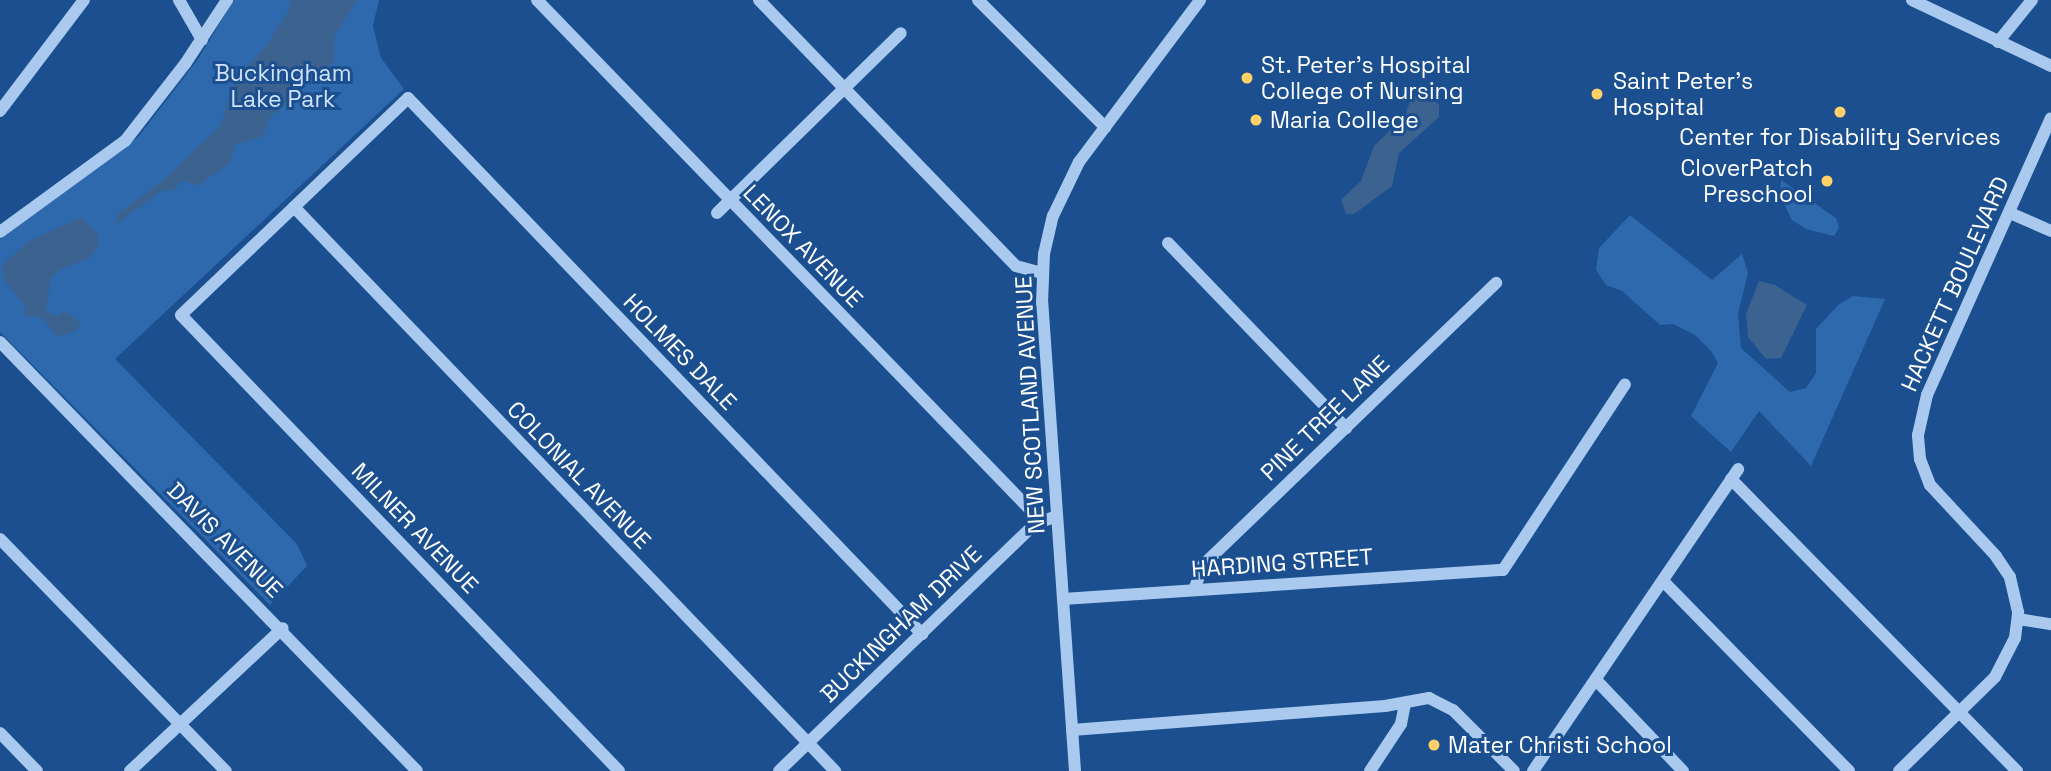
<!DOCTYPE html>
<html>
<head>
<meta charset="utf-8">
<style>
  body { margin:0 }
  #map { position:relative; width:2051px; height:771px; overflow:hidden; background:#1b4f8f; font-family:"Space Grotesk",sans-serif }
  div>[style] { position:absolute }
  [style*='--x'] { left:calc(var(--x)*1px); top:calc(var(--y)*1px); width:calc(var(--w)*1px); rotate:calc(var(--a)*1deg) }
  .green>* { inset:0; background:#2e69ad }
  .water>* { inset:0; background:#3c6290 }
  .minor>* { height:12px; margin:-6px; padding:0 6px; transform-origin:6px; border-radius:6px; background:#a9c9ee }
  .dots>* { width:19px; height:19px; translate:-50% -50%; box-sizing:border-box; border:4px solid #1b4f8f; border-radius:50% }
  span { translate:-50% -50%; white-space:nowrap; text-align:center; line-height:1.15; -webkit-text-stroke:6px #1b4f8f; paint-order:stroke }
  .poi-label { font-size:23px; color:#fff }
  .left { translate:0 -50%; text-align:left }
  .right { translate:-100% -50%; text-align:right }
  .park-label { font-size:23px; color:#cfe3fa }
  .street-label { font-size:23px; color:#fff }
</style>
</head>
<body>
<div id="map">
  <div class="green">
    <i style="clip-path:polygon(234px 0,379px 0,373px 26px,381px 58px,404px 89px,115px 359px,297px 544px,307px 566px,270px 605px,0 332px,0 239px,138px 137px,198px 59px)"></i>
    <i style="clip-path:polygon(1781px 180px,1836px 218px,1839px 228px,1834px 236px,1806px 229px,1792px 220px,1780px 196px)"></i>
    <i style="clip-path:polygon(1630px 215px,1712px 280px,1742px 254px,1748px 273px,1738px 314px,1741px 348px,1790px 392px,1806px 388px,1816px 373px,1816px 329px,1838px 305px,1853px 296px,1885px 299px,1811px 466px,1759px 411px,1731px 452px,1691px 416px,1718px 363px,1712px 352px,1695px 335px,1673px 324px,1660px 325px,1622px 291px,1606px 285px,1596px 270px,1599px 248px)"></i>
  </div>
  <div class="water">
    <i style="clip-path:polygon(290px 0,357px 0,334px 37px,334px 62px,306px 80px,291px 101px,271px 116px,263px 136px,235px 145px,229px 164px,197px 186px,183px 180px,174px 190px,161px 191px,115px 225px,117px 215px,166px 178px,220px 126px,235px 81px,266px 46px,290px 8px)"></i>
    <i style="clip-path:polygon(1413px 92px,1439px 104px,1439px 117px,1399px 153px,1392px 186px,1354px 214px,1346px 214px,1341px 200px,1361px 181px,1374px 146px,1405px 116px)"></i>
    <i style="clip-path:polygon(82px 217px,98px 234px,99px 245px,90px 258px,63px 268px,51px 278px,46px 311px,59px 317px,64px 311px,81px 323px,75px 332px,57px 336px,42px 317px,23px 316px,26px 306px,4px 280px,2px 265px,29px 241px)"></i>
    <i style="clip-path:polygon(1759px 281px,1775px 285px,1807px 305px,1781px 358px,1766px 359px,1748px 337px,1746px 314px)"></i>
  </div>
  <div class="minor">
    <i style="--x:179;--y:0;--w:46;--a:60.1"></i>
    <i style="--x:537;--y:0;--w:723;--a:45.95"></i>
    <i style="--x:759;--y:0;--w:370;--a:46"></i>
    <i style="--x:1016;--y:266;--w:27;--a:15"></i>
    <i style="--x:978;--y:0;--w:180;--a:45"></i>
    <i style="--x:1912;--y:0;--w:154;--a:25.4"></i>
    <i style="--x:1998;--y:42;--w:54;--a:-51"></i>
    <i style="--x:0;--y:111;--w:139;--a:-52.9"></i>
    <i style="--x:294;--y:207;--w:782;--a:46.19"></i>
    <i style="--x:717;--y:213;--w:257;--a:-44.4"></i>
    <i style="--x:2010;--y:213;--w:45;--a:23.7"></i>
    <i style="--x:0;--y:232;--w:155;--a:-36.1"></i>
    <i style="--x:125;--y:141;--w:98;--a:-52.1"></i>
    <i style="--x:185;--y:64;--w:77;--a:-56.7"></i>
    <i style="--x:1168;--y:243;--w:257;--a:46.1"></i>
    <i style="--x:0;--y:342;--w:598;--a:45.81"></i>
    <i style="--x:1731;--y:479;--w:409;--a:45.6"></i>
    <i style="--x:0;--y:539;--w:324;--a:45.8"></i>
    <i style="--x:1663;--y:581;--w:266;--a:45.6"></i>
    <i style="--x:1194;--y:590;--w:27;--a:-70"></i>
    <i style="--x:1203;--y:565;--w:407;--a:-43.9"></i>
    <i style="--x:1063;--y:599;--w:441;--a:-3.8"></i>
    <i style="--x:1503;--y:570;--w:222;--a:-56.7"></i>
    <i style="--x:2018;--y:619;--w:33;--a:9"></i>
    <i style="--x:1596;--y:680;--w:126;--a:46.3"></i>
    <i style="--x:1072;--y:730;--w:314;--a:-4.4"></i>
    <i style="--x:1385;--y:706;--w:45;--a:-10.3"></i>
    <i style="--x:1429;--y:698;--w:27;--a:27"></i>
    <i style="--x:1453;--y:710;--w:86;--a:45"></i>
    <i style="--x:0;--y:733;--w:53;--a:45.8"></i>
    <i style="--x:130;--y:771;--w:209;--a:-43.1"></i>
    <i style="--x:619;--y:771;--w:632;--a:-133.85"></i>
    <i style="--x:181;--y:315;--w:314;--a:-43.7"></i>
    <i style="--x:408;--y:98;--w:743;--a:46.2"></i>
    <i style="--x:779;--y:771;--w:356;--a:-44"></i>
    <i style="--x:1035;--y:524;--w:23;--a:-20"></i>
    <i style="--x:1075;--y:771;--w:469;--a:-94"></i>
    <i style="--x:1042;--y:303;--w:49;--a:-87.7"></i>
    <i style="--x:1044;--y:254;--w:39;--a:-77"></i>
    <i style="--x:1053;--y:216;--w:60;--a:-64.3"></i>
    <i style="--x:1079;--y:162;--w:202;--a:-53.2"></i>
    <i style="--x:1370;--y:771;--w:56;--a:-56.6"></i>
    <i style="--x:1401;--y:724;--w:20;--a:-79"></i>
    <i style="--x:1533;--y:771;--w:365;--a:-55.8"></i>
    <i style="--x:1899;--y:771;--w:134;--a:-44.4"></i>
    <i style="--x:1995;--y:677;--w:44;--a:-62.9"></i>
    <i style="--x:2015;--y:638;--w:26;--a:-83"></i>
    <i style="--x:2018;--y:612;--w:36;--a:-103"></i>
    <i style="--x:2010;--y:577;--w:25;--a:-124"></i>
    <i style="--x:1996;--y:556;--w:97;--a:-132.9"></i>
    <i style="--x:1930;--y:485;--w:28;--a:-111"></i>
    <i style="--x:1920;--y:459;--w:24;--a:-95"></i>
    <i style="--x:1918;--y:435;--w:41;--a:-77.3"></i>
    <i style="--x:1927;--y:395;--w:303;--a:-65.9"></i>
  </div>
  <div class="dots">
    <i style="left:1247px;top:78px;background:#ffd166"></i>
    <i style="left:1597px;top:94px;background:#ffd166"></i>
    <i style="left:1840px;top:112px;background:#ffd166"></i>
    <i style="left:1256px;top:120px;background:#ffd166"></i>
    <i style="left:1827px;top:181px;background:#ffd166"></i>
    <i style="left:1434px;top:745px;background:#ffd166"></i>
  </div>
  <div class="poi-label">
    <span class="left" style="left:1261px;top:78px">St. Peter’s Hospital<br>College of Nursing</span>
    <span class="left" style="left:1613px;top:94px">Saint Peter's<br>Hospital</span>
    <span class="left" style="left:1270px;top:120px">Maria College</span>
    <span style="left:1840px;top:137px">Center for Disability Services</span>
    <span class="right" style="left:1813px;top:181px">CloverPatch<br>Preschool</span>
    <span class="left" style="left:1448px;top:745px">Mater Christi School</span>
  </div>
  <div class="park-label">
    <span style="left:283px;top:86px">Buckingham<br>Lake Park</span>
  </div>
  <div class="street-label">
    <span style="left:803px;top:246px;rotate:46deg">LENOX AVENUE</span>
    <span style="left:1955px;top:284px;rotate:-66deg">HACKETT BOULEVARD</span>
    <span style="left:680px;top:352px;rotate:46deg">HOLMES DALE</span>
    <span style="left:1030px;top:405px;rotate:-93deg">NEW SCOTLAND AVENUE</span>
    <span style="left:1325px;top:418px;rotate:-44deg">PINE TREE LANE</span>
    <span style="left:579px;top:475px;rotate:46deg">COLONIAL AVENUE</span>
    <span style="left:415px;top:528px;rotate:46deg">MILNER AVENUE</span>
    <span style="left:225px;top:540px;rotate:45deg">DAVIS AVENUE</span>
    <span style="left:1282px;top:563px;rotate:-4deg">HARDING STREET</span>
    <span style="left:901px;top:624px;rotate:-44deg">BUCKINGHAM DRIVE</span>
  </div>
</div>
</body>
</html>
